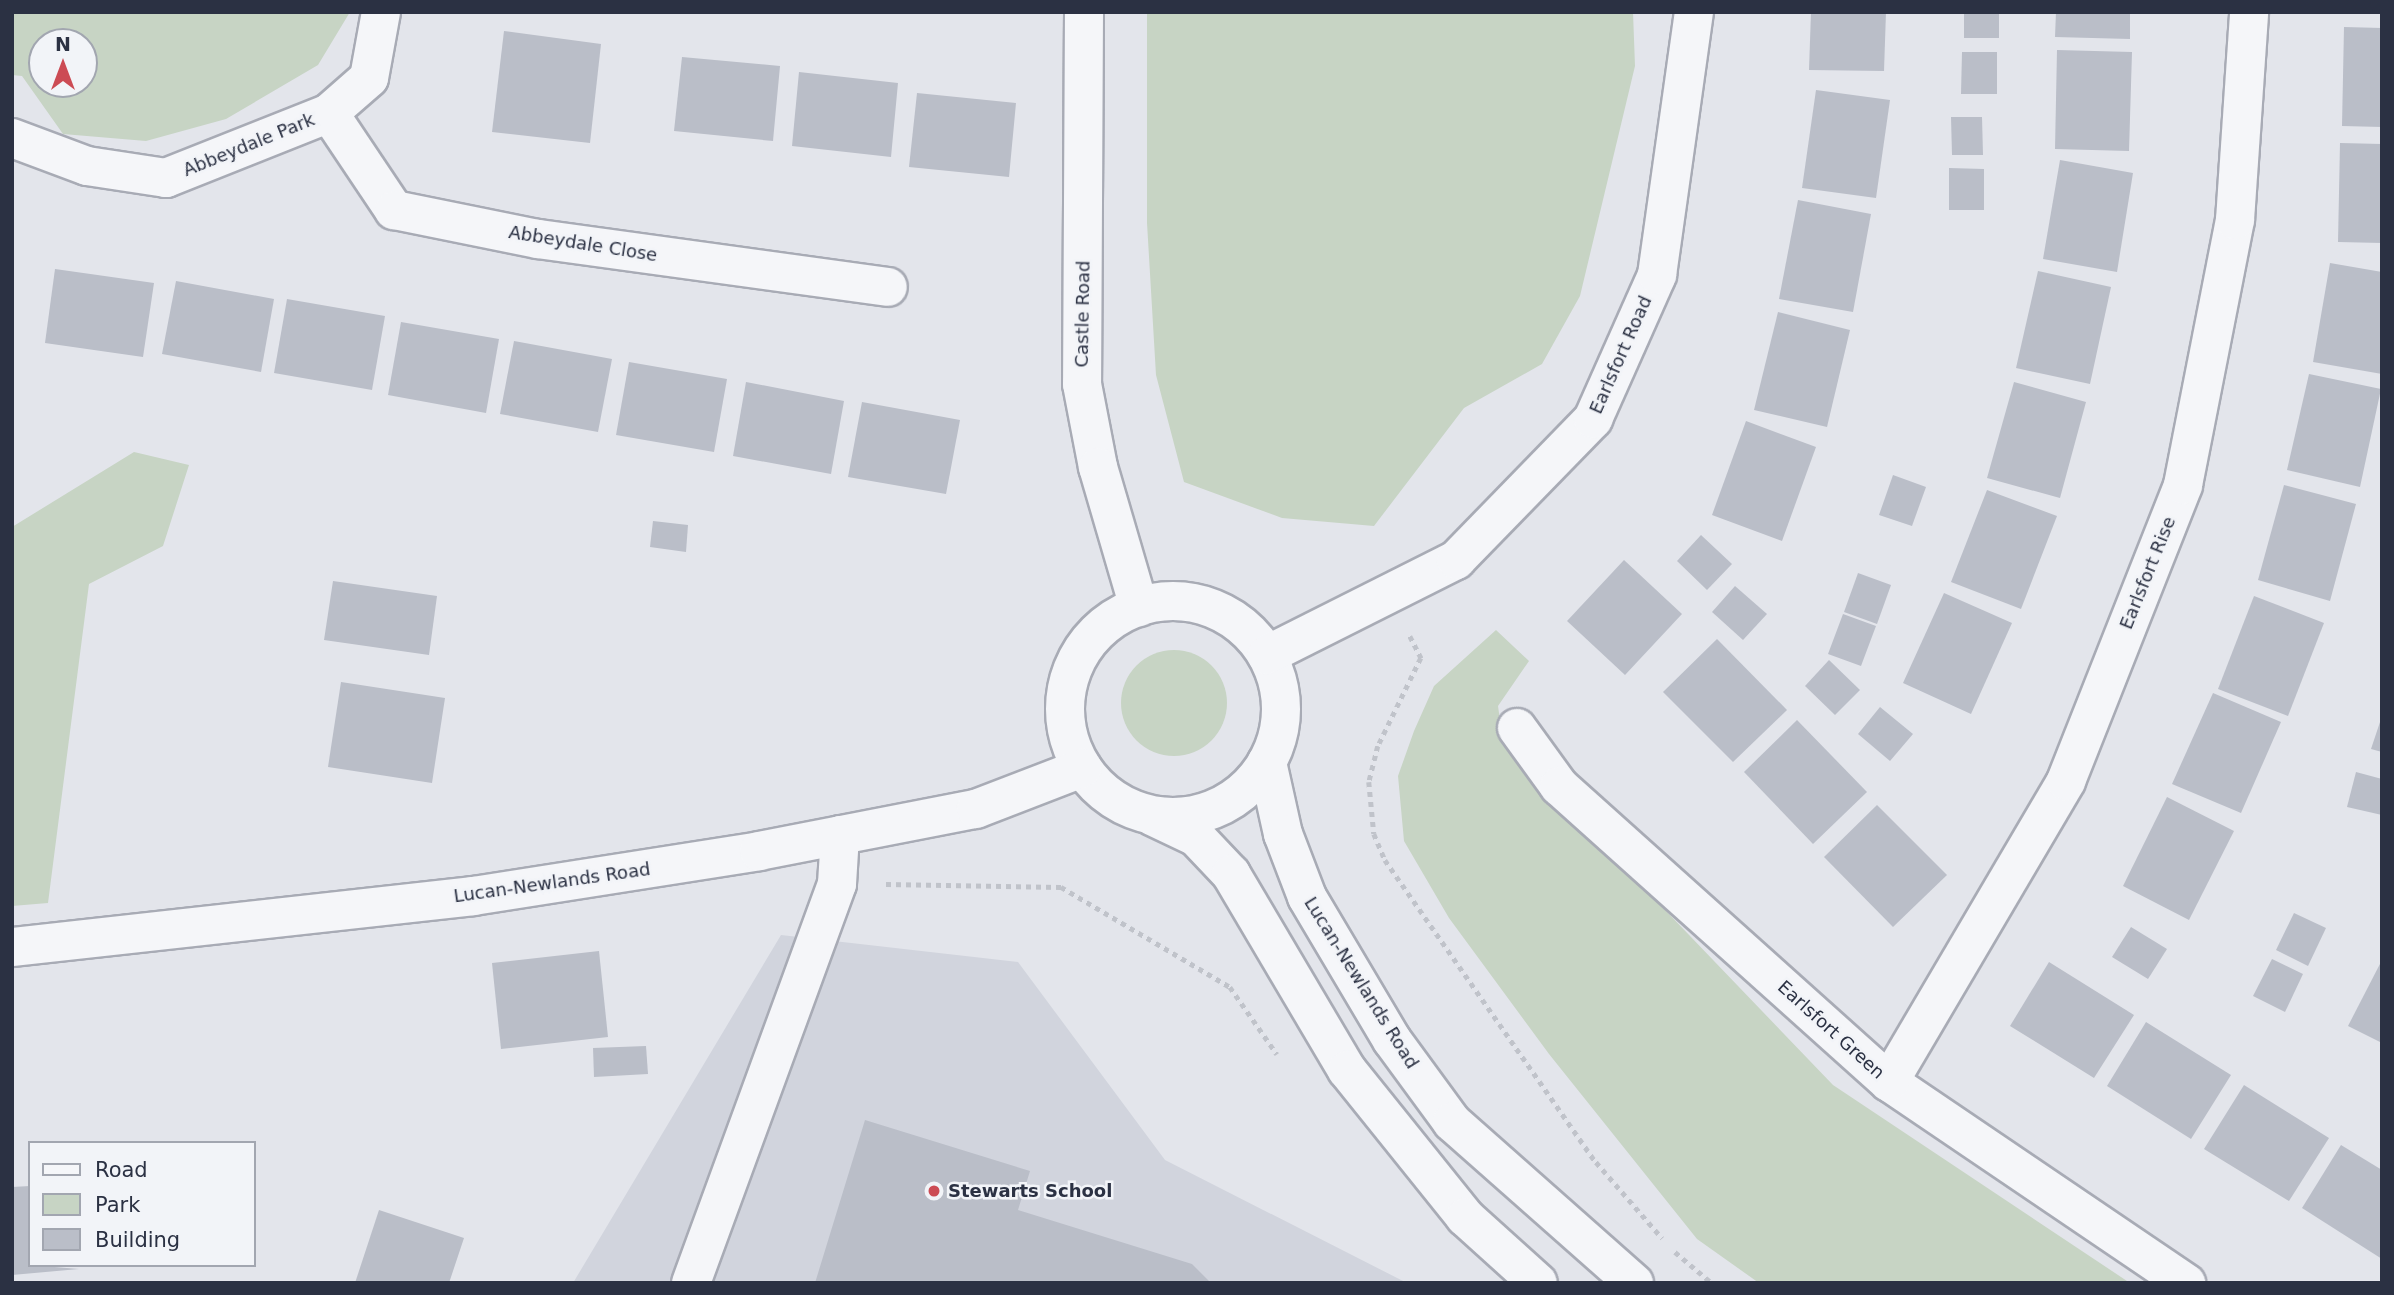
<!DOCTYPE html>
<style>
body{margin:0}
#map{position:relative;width:2394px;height:1295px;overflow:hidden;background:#e3e5eb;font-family:"DejaVu Sans",sans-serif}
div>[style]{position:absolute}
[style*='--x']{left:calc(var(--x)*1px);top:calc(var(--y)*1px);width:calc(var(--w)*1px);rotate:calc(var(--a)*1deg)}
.built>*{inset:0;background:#d1d4dd}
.green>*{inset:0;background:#c7d4c4}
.round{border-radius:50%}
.building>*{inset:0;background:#babec8}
.path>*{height:4.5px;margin-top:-2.25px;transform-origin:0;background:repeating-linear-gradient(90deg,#c0c3ca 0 5px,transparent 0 10px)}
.roads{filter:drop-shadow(2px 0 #a8abb5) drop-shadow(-2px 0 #a8abb5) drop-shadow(0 2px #a8abb5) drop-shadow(0 -2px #a8abb5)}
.minor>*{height:38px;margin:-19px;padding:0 19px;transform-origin:19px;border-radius:19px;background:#f5f6f9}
.minor>.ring{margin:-19px;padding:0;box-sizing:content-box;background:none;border:38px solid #f5f6f9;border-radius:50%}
.dots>*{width:19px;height:19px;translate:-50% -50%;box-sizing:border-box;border:4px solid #f2f4f8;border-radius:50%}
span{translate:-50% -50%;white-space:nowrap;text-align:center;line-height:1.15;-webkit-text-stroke:5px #f2f4f8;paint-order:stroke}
.street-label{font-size:18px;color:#2b3143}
.poi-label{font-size:18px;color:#2b3143;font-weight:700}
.left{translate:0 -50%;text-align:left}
.frame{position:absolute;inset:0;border:14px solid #2b3143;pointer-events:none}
.legend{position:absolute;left:28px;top:1141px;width:228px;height:126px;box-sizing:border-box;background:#f2f4f8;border:2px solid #a2a6b0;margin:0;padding:9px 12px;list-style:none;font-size:21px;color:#2b3143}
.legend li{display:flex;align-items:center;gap:14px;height:35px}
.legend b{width:35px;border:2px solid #a2a6b0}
.north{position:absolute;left:28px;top:28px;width:70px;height:70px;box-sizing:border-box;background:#f2f4f8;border:2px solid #a2a6b0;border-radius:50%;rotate:0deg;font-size:19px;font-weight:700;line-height:28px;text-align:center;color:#2b3143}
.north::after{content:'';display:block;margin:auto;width:24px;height:32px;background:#cc4b54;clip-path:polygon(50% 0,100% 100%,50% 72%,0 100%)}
</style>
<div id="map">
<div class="built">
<i style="clip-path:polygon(781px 935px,1018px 962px,1165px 1160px,1407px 1283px,573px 1283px)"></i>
</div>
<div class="green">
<i style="clip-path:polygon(evenodd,12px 12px,350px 12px,318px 65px,226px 119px,146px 141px,63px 134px,22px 76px,12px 75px,12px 12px,42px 42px,84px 42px,84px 84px,42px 84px,42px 42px)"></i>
<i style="clip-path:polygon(1147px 12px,1633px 12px,1635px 66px,1580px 296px,1542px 364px,1464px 408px,1374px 526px,1282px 518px,1184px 482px,1156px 375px,1147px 223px)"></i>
<i style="clip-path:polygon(134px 452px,189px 465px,163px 546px,89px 584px,48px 903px,12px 906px,12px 527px)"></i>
<i style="clip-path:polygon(1496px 630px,1529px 661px,1498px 706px,1503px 741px,1833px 1085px,2130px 1283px,1759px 1283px,1697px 1239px,1549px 1054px,1449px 918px,1404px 841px,1398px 776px,1414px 731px,1434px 686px)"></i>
<i class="round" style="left:1121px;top:650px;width:106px;height:106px"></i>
</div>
<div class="building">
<i style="clip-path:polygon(1811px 12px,1886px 12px,1884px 71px,1809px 70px)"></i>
<i style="clip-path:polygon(1964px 12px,1999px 12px,1999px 38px,1964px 38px)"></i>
<i style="clip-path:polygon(2056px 12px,2130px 12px,2130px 39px,2055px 37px)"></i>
<i style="clip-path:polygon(2344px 27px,2382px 28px,2382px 127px,2342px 126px)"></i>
<i style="clip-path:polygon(504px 31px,601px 44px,590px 143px,492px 132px)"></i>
<i style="clip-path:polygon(2057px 50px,2132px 52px,2129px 151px,2055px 149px)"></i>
<i style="clip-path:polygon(1962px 52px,1997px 52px,1997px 94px,1961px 94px)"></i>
<i style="clip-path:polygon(682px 57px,780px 66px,773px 141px,674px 131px)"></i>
<i style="clip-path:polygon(799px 72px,898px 83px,891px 157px,792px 146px)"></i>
<i style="clip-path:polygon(1816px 90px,1890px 100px,1876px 198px,1802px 188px)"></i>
<i style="clip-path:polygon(917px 93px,1016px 103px,1009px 177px,909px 167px)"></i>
<i style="clip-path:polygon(1951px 117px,1982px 117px,1983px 155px,1952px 155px)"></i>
<i style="clip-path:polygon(2340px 143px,2382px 144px,2382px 243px,2338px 242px)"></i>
<i style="clip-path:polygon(2060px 160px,2133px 173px,2117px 272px,2043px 259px)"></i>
<i style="clip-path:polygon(1949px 168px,1984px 169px,1984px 210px,1949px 210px)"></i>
<i style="clip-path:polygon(1798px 200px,1871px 214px,1853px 312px,1779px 299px)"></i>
<i style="clip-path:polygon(2330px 263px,2382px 272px,2382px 374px,2313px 362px)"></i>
<i style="clip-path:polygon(55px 269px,154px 283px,143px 357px,45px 343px)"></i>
<i style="clip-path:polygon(2038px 271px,2111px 287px,2090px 384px,2016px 368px)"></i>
<i style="clip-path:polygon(176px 281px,274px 299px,261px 372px,162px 354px)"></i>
<i style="clip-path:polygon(287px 299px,385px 316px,372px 390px,274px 373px)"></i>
<i style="clip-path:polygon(1778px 312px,1850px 330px,1827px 427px,1754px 410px)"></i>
<i style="clip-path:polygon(401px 322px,499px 339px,486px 413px,388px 395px)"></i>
<i style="clip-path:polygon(514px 341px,612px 359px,598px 432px,500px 414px)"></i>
<i style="clip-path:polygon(629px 362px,727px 379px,714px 452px,616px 435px)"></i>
<i style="clip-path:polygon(2309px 374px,2381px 389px,2360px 487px,2287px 470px)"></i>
<i style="clip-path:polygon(746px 382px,844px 401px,831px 474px,733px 456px)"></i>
<i style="clip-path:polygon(2014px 382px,2086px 402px,2060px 498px,1987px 478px)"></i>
<i style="clip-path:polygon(862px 402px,960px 420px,946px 494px,848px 477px)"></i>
<i style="clip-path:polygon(1746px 421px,1816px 447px,1782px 541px,1712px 515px)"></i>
<i style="clip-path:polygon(1893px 475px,1926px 487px,1912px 526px,1879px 515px)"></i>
<i style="clip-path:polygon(2284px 485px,2356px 504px,2330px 601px,2258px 580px)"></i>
<i style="clip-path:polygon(1987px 490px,2057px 516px,2021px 609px,1951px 582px)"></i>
<i style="clip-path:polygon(653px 521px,688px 525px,686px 552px,650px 547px)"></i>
<i style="clip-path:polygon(1701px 535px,1732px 564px,1707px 590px,1677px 561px)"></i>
<i style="clip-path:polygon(1624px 560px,1682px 614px,1625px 675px,1567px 621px)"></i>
<i style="clip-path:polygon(1858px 573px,1891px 585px,1877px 624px,1844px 612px)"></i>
<i style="clip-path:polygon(333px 581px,437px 596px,429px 655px,324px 640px)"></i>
<i style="clip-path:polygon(1735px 586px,1767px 614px,1743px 640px,1712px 612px)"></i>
<i style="clip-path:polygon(1944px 593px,2012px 623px,1971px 714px,1903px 683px)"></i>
<i style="clip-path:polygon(2254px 596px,2324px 623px,2288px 716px,2218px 689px)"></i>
<i style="clip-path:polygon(1843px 614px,1876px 626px,1861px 666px,1828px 654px)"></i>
<i style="clip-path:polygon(1717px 639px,1787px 710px,1733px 762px,1663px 692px)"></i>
<i style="clip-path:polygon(1829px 660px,1860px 690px,1835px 715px,1805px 686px)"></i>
<i style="clip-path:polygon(341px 682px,445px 698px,432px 783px,328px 767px)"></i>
<i style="clip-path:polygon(2213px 693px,2281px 722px,2241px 813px,2172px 784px)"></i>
<i style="clip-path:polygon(1880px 707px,1913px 734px,1890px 761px,1858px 734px)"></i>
<i style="clip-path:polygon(2381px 719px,2382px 719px,2382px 752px,2371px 749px)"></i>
<i style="clip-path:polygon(1797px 720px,1867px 792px,1813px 844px,1744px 772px)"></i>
<i style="clip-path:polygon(2356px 772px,2382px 779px,2382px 815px,2347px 807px)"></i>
<i style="clip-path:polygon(2167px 797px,2234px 831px,2189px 920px,2123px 886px)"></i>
<i style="clip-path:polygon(1877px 805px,1947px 875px,1893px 927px,1824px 857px)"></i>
<i style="clip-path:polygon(2294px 913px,2326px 928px,2308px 966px,2276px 950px)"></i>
<i style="clip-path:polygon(2131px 927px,2167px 949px,2148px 979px,2112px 957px)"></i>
<i style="clip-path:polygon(599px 951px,608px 1037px,501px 1049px,492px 963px)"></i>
<i style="clip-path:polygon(2272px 959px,2303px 974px,2285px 1012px,2253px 996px)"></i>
<i style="clip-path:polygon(2382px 960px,2382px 1043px,2348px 1026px)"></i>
<i style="clip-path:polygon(2049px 962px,2134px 1015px,2094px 1078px,2010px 1026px)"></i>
<i style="clip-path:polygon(2146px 1022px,2231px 1075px,2191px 1139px,2107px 1086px)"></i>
<i style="clip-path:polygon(646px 1046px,648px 1074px,594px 1077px,593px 1048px)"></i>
<i style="clip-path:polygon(2244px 1085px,2329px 1138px,2289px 1201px,2204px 1149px)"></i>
<i style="clip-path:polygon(865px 1120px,1030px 1171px,1018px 1210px,1192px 1264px,1211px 1283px,815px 1283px)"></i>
<i style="clip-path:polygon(2341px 1145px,2382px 1170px,2382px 1259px,2302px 1208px)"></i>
<i style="clip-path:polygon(30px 1186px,30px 1265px,79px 1269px,12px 1275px,12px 1187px)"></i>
<i style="clip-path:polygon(379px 1210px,464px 1238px,449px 1283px,355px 1283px)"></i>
</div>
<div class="path">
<i style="--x:1410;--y:636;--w:25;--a:63"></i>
<i style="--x:1421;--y:658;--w:98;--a:116"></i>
<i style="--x:1378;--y:746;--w:37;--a:104"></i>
<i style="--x:1369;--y:782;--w:52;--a:84.5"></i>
<i style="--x:1374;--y:834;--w:28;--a:67"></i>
<i style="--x:1385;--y:860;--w:368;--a:55.1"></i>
<i style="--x:1596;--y:1162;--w:101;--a:49"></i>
<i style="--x:886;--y:884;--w:175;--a:1"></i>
<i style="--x:1061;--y:887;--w:196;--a:30.6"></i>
<i style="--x:1230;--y:987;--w:82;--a:55"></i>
<i style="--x:1675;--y:1252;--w:48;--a:40"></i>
</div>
<div class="roads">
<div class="minor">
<i style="--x:1084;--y:12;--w:372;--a:90.3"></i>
<i style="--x:1082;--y:384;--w:85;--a:79.1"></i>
<i style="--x:1098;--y:467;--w:146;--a:73.7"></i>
<i style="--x:329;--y:113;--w:117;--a:56.2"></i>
<i style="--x:394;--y:210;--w:147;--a:11.4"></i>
<i style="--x:538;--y:239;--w:353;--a:7.8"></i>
<i style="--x:12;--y:138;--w:80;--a:20.5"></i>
<i style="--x:87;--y:166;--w:80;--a:8.6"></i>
<i style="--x:166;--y:178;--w:175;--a:-21.7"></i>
<i style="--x:329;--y:113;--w:53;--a:-41.2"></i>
<i style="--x:369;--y:78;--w:67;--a:-79.7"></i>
<i class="ring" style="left:1065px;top:601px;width:178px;height:178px"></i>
<i style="--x:1267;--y:655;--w:212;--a:-26.7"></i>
<i style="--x:1456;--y:560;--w:197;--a:-45.8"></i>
<i style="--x:1593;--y:419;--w:158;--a:-66"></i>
<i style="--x:1657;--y:275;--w:266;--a:-82"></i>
<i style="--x:1517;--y:728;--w:72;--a:54.1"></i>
<i style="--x:1559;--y:786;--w:443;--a:41.9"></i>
<i style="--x:1889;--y:1082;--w:359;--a:34.1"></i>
<i style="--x:1267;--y:762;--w:74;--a:77.5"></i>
<i style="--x:1283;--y:834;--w:67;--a:69.1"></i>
<i style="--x:1307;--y:897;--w:166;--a:59.3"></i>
<i style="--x:1392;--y:1040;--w:102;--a:53.8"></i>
<i style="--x:1452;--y:1122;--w:243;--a:41.5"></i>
<i style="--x:1152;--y:816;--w:49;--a:25.5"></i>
<i style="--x:1196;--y:837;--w:51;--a:46.6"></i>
<i style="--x:1231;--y:874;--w:228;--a:59.4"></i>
<i style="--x:1347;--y:1070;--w:189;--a:51.2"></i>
<i style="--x:1465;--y:1217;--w:98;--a:42.1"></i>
<i style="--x:12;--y:947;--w:464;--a:-6.3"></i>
<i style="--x:473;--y:896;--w:290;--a:-8.9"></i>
<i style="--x:759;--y:851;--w:221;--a:-11"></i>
<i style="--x:976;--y:809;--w:114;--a:-21.1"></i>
<i style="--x:1889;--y:1082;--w:349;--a:-59.5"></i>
<i style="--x:2066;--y:781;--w:318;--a:-68.4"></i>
<i style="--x:2183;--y:485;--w:270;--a:-78.9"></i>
<i style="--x:2235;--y:220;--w:208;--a:-86.1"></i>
<i style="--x:691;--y:1283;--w:425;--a:-69.9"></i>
<i style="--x:837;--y:884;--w:49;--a:-86.5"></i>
</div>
</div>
<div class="dots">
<i style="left:934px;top:1191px;background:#cc4b54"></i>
</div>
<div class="street-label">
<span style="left:249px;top:145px;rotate:-22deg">Abbeydale Park</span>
<span style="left:583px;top:244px;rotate:9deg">Abbeydale Close</span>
<span style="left:1083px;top:314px;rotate:-89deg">Castle Road</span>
<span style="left:1621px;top:355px;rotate:-66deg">Earlsfort Road</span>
<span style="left:2148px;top:573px;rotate:-68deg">Earlsfort Rise</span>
<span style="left:552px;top:883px;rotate:-8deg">Lucan-Newlands Road</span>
<span style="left:1361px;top:983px;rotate:58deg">Lucan-Newlands Road</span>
<span style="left:1831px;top:1030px;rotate:42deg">Earlsfort Green</span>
</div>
<div class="poi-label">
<span class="left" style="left:948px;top:1191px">Stewarts School</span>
</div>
<div class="frame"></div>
<ul class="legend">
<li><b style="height:9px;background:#f5f6f9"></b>Road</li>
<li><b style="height:19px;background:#c7d4c4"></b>Park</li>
<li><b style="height:19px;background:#babec8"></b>Building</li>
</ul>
<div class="north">N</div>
</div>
